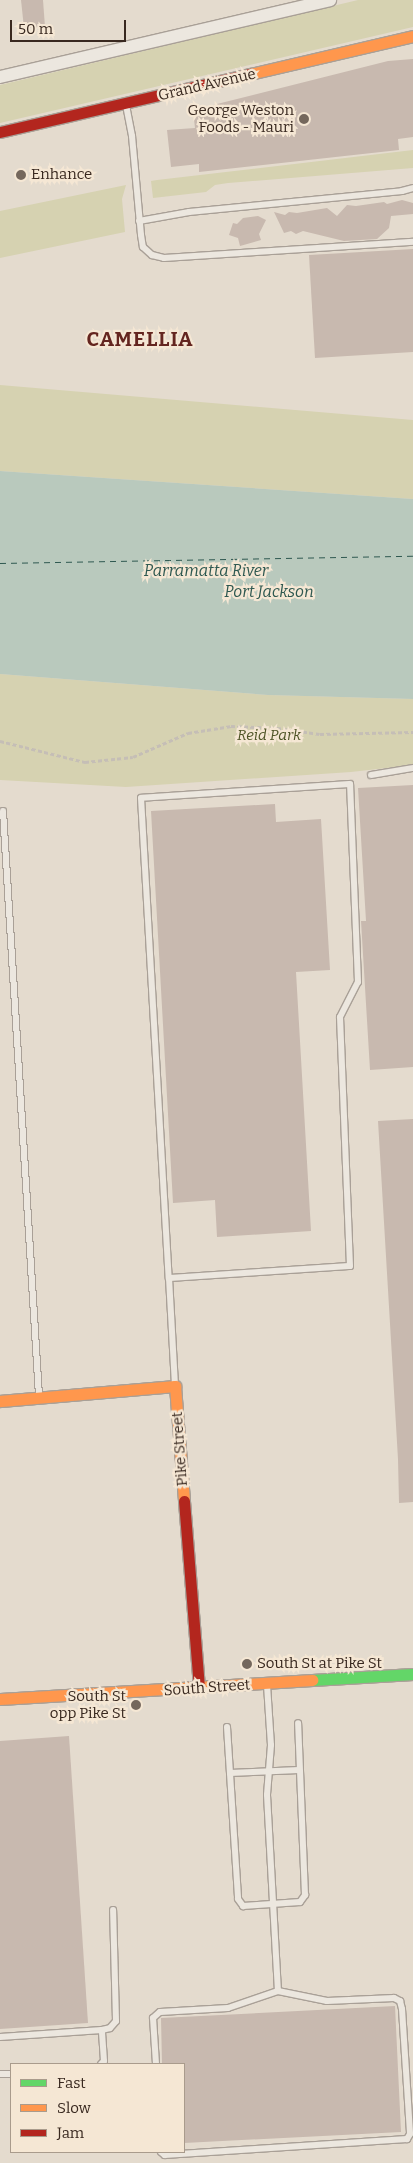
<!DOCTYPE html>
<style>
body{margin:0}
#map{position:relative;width:413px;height:2163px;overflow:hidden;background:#e4dbce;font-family:Bitter,serif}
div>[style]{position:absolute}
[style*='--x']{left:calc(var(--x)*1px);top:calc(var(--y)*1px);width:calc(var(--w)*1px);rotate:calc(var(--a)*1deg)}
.green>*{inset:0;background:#d6d2b1}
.water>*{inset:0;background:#b9c9bd}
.ferry>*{height:1px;margin-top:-0.5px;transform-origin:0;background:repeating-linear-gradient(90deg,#2e5850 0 6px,transparent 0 11px)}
.building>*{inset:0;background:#c8b9af}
.path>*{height:2.5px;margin-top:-1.25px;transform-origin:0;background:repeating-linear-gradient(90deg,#c5beb6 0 4px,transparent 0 6.5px)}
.roads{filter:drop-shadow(1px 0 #a9a097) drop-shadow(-1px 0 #a9a097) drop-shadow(0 1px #a9a097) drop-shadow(0 -1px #a9a097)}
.lane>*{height:6px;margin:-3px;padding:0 3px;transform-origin:3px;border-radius:3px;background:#ece7df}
.street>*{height:12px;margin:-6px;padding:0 6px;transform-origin:6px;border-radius:6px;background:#ece7df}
.fast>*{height:11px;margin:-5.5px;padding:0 5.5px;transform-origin:5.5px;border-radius:5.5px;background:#63d668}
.slow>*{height:11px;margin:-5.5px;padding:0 5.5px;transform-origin:5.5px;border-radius:5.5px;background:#ff974d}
.jam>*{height:11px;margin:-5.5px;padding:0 5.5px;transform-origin:5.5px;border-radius:5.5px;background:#b3261e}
.dots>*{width:14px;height:14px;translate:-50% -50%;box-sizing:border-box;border:2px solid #f5e7d4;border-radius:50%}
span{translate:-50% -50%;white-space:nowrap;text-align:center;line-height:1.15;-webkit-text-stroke:4.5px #f5e7d4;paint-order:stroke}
.street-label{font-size:15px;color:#38281f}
.poi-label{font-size:15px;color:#38281f}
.right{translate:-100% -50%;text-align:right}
.left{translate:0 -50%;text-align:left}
.park-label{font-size:15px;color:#4e5426;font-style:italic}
.water-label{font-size:16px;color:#2e5850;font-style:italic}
.district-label{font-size:20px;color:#64251f;font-weight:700;letter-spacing:1px}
.legend{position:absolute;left:10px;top:2063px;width:175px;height:90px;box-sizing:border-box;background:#f5e7d4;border:1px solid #a99b8c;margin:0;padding:6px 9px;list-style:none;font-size:15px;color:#38281f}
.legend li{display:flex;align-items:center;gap:10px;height:25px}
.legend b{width:25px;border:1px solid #a99b8c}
.scale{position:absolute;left:10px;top:20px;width:116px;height:22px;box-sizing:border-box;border:2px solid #38281f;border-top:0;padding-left:6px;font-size:15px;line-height:18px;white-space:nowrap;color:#38281f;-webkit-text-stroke:4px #f5e7d4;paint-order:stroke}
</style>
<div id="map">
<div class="green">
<i style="clip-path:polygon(358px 0,413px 0,413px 27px,0 123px,0 85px)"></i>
<i style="clip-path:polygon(413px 150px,413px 168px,228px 183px,215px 185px,206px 192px,153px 198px,151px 181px,157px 180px)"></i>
<i style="clip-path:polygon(126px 185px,122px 199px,125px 232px,0 258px,0 211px)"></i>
<i style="clip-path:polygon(0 385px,413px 420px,413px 499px,0 471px)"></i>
<i style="clip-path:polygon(0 674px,268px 695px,413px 699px,413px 765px,351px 772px,126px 787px,0 780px)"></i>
</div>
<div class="water">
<i style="clip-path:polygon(0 471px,413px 499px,413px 699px,268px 695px,0 674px)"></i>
</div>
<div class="ferry">
<i style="--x:0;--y:563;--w:413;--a:-1"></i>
</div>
<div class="building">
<i style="clip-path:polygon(21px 0,43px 0,45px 27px,24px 28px)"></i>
<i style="clip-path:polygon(413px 59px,413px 137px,398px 139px,399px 150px,199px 172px,199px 164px,171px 167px,167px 130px,195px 128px,193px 110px,388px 61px)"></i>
<i style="clip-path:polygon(402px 200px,413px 203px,413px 214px,391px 216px,389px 228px,377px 239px,344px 241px,303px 231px,296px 234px,291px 231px,284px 233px,274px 212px,285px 215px,289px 212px,297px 213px,327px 208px,337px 216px,347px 205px,356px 206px,384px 202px,387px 204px)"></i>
<i style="clip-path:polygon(258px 216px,266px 220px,259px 234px,261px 240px,240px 246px,238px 238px,229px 235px,233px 223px,237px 224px,243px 218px)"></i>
<i style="clip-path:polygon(413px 249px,413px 352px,315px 358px,309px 255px)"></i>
<i style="clip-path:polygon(413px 785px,413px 1067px,370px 1070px,361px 921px,366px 921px,358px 788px)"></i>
<i style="clip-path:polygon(275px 804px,276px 822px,321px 819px,330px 970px,296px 972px,311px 1231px,217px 1237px,215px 1200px,173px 1203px,151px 811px)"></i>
<i style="clip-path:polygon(413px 1119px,413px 1502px,399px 1503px,398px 1459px,378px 1121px)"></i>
<i style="clip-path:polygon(69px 1736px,88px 2023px,0 2029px,0 1741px)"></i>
<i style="clip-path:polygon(395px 2006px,401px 2132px,184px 2143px,184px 2064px,162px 2064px,161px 2018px)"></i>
</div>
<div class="path">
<i style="--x:0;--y:741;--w:88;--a:13.9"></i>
<i style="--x:85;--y:762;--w:48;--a:-5.9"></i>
<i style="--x:133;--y:757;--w:60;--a:-23.6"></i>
<i style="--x:188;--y:733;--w:44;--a:-9.2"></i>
<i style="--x:231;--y:726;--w:46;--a:2.5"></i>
<i style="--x:277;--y:728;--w:43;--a:7.9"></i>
<i style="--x:320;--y:734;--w:93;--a:-1.2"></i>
</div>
<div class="roads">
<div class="lane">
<i style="--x:126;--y:105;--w:32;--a:79"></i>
<i style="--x:132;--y:136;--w:99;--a:84.8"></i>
<i style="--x:141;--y:235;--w:12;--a:81"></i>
<i style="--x:143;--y:247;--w:12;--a:42"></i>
<i style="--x:152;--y:255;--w:12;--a:14"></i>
<i style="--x:164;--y:258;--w:250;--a:-3.7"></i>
<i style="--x:139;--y:221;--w:51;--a:-10.2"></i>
<i style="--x:189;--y:212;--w:214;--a:-5.6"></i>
<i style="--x:402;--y:191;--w:11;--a:-15"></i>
<i style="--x:371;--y:775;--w:43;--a:-9.5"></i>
<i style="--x:3;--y:811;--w:586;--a:86.48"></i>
<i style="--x:169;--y:1278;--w:181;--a:-3.8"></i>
<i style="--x:350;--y:1266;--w:249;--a:-92.3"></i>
<i style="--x:340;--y:1017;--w:39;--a:-63"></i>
<i style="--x:358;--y:982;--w:198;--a:-92.3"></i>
<i style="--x:350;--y:784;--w:209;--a:176.2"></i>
<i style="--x:141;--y:798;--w:481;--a:86.7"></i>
<i style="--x:169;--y:1278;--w:107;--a:86.8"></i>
<i style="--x:267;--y:1685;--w:60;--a:86.2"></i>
<i style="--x:271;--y:1745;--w:50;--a:94.6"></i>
<i style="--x:267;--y:1795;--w:196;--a:86.8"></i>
<i style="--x:227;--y:1727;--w:172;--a:86.3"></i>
<i style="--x:238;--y:1899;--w:9;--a:54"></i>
<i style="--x:243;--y:1906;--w:57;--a:-4"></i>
<i style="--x:300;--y:1902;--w:9;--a:-54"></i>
<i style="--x:305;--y:1895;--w:172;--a:-92.3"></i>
<i style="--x:230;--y:1773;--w:69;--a:-2.5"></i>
<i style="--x:0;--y:2037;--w:102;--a:-3.9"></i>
<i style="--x:102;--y:2030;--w:8;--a:-14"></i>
<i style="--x:110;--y:2028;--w:9;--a:-49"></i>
<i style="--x:116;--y:2021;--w:111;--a:-91.5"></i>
<i style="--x:101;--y:2064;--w:4;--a:-45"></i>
<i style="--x:104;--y:2061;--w:31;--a:-94"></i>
<i style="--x:156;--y:2064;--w:46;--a:-93.7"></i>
<i style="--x:153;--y:2018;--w:9;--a:-41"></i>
<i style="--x:160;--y:2012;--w:68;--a:-3.4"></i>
<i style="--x:228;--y:2008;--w:53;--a:-18.8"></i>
<i style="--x:278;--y:1991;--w:50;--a:11.5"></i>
<i style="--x:327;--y:2001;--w:67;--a:-2.6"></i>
<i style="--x:394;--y:1998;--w:7;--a:27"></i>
<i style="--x:400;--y:2001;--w:8;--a:76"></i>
<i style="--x:402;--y:2009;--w:125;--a:86.3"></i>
<i style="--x:410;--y:2134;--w:6;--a:121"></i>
<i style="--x:407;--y:2139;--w:243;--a:176.2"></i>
<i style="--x:165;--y:2155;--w:5;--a:-143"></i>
<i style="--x:0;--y:2074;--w:11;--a:0"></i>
</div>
<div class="street">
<i style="--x:0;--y:77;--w:339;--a:-13.1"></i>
</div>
<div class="fast">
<i style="--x:312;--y:1680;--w:101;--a:-3.4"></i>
</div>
<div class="slow">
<i style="--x:250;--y:74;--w:167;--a:-13.1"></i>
<i style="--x:0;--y:1401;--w:176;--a:-4.9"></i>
<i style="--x:175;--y:1386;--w:115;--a:85.5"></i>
<i style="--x:0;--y:1699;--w:313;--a:-3.5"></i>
</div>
<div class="jam">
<i style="--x:0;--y:132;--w:257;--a:-13.1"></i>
<i style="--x:184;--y:1501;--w:188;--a:85.4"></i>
</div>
</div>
<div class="dots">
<i style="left:304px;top:119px;background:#74675c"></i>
<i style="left:21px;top:175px;background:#74675c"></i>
<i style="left:247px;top:1664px;background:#74675c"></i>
<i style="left:136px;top:1705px;background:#74675c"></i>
</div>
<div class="street-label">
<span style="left:207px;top:85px;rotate:-13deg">Grand Avenue</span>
<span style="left:180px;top:1449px;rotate:-94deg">Pike Street</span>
<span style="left:207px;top:1688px;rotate:-4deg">South Street</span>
</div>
<div class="poi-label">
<span class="right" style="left:294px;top:119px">George Weston<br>Foods - Mauri</span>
<span class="left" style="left:31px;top:175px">Enhance</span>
<span class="left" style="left:257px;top:1664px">South St at Pike St</span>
<span class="right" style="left:126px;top:1705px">South St<br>opp Pike St</span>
</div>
<div class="park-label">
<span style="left:269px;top:736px">Reid Park</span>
</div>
<div class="water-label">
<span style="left:206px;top:571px">Parramatta River</span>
<span style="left:269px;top:592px">Port Jackson</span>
</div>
<div class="district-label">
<span style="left:140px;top:339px">CAMELLIA</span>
</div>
<ul class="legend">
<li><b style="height:6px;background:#63d668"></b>Fast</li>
<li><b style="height:6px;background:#ff974d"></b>Slow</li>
<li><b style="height:6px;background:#b3261e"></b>Jam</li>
</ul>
<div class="scale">50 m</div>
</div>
